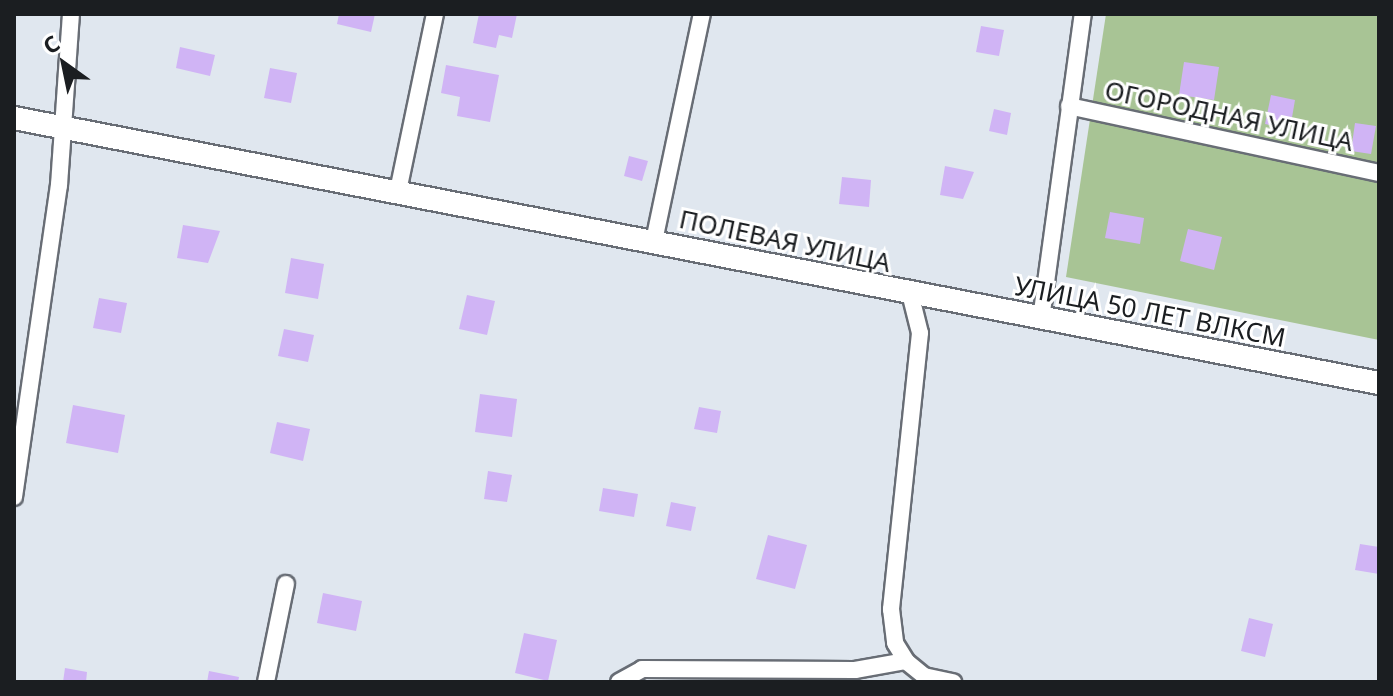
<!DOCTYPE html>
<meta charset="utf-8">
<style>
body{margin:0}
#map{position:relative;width:1393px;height:696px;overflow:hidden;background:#e0e7ef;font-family:"Noto Sans",sans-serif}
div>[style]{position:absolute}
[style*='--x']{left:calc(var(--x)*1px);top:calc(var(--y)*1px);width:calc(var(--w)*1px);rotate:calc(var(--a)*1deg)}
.green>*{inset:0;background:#a8c495}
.building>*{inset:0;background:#d0b4f5}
.roads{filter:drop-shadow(2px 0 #686d75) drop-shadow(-2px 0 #686d75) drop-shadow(0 2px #686d75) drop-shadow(0 -2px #686d75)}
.street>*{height:16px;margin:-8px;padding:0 8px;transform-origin:8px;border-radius:8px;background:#fff}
.secondary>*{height:22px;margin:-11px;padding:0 11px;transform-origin:11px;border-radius:11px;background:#fff}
span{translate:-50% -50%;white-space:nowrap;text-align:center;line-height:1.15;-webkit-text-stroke:6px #fff;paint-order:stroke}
.street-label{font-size:26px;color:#1b1e21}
.frame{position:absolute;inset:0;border:16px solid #1b1e21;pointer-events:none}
.north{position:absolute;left:24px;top:24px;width:80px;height:80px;-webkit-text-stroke:6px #fff;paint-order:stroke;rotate:327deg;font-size:22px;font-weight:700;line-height:32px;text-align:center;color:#1b1e21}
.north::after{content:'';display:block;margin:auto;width:28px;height:36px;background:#1b1e21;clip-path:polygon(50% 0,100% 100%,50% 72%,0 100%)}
</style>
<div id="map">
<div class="green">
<i style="clip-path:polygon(1106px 14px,1379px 14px,1379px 340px,1066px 277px)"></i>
</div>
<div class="building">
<i style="clip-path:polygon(339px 14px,375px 14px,371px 32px,337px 24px)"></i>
<i style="clip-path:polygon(479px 14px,517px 14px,512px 38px,499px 35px,496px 48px,473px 43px)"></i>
<i style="clip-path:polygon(981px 26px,1004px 30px,999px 56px,976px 52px)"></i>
<i style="clip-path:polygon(180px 47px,215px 55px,210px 76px,176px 68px)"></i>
<i style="clip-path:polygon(1184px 62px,1219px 67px,1214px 100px,1179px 95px)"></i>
<i style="clip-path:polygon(446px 65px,499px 75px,490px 122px,457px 116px,460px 97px,441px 93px)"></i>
<i style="clip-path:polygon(270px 68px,297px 73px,291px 103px,264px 98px)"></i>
<i style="clip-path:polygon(1271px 95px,1295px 100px,1290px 129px,1265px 124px)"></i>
<i style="clip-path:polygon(994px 109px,1011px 113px,1007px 135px,989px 131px)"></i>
<i style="clip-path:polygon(1355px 123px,1376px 126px,1371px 154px,1351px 151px)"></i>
<i style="clip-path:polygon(629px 156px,648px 161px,642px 181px,624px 176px)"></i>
<i style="clip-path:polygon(945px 166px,974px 172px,963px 199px,940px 195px)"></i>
<i style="clip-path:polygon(842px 177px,871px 180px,869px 207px,839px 204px)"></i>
<i style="clip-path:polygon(1110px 212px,1144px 218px,1140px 244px,1105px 238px)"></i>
<i style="clip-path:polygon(183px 225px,220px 231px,208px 263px,177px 258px)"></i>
<i style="clip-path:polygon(1188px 229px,1222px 237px,1214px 270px,1180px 261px)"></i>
<i style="clip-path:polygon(291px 258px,324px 264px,318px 299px,285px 293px)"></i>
<i style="clip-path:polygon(467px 295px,495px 301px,487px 335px,459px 329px)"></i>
<i style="clip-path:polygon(99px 298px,127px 303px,121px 333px,93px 328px)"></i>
<i style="clip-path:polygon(284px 329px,314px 335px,308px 362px,278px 356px)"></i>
<i style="clip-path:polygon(480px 394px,517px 399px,512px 437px,475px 432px)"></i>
<i style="clip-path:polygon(73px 405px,125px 415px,118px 453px,66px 443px)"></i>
<i style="clip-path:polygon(699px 407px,721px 411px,717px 433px,694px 429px)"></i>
<i style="clip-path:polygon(277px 422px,310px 429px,303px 461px,270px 453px)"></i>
<i style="clip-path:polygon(488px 471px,512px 475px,507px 502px,484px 499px)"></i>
<i style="clip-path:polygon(603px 488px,638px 494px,634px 517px,599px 511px)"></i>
<i style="clip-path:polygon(671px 502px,696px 507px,691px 531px,666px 526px)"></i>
<i style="clip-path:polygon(768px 535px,807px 545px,795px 589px,756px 579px)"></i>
<i style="clip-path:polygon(1360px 544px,1379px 547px,1379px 574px,1355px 570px)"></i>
<i style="clip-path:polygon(323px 593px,362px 601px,356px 631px,317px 623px)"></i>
<i style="clip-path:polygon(1249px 618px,1273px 624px,1265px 657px,1241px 651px)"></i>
<i style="clip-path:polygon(524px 633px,557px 640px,548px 681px,515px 673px)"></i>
<i style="clip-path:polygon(65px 668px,87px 672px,86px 682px,63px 682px)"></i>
<i style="clip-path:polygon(209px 671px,239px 677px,238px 682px,207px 682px)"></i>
</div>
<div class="roads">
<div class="street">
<i style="--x:1069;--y:106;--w:317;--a:12.2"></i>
<i style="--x:398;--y:191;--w:181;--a:-78.2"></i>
<i style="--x:654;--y:241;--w:232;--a:-78.1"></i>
<i style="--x:911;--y:297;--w:37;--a:76"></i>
<i style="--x:920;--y:333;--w:278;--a:96"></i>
<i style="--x:891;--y:609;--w:34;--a:83"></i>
<i style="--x:895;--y:643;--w:22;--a:58"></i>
<i style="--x:907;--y:662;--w:22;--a:39"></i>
<i style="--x:924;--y:676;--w:30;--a:12"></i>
<i style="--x:1041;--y:319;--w:308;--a:-82.2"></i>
<i style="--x:14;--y:497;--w:315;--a:-81.8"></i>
<i style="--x:59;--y:185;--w:171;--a:-86"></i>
<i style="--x:266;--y:682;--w:100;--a:-78.5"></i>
<i style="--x:619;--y:682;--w:26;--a:-29"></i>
<i style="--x:642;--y:669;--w:213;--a:0.3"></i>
<i style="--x:855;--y:670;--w:52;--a:-10"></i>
</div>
<div class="secondary">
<i style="--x:14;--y:118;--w:1390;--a:10.99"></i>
</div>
</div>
<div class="street-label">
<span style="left:1229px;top:116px;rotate:12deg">ОГОРОДНАЯ УЛИЦА</span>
<span style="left:785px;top:241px;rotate:12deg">ПОЛЕВАЯ УЛИЦА</span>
<span style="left:1150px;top:312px;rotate:11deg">УЛИЦА 50 ЛЕТ ВЛКСМ</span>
</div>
<div class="frame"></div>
<div class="north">С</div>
</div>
